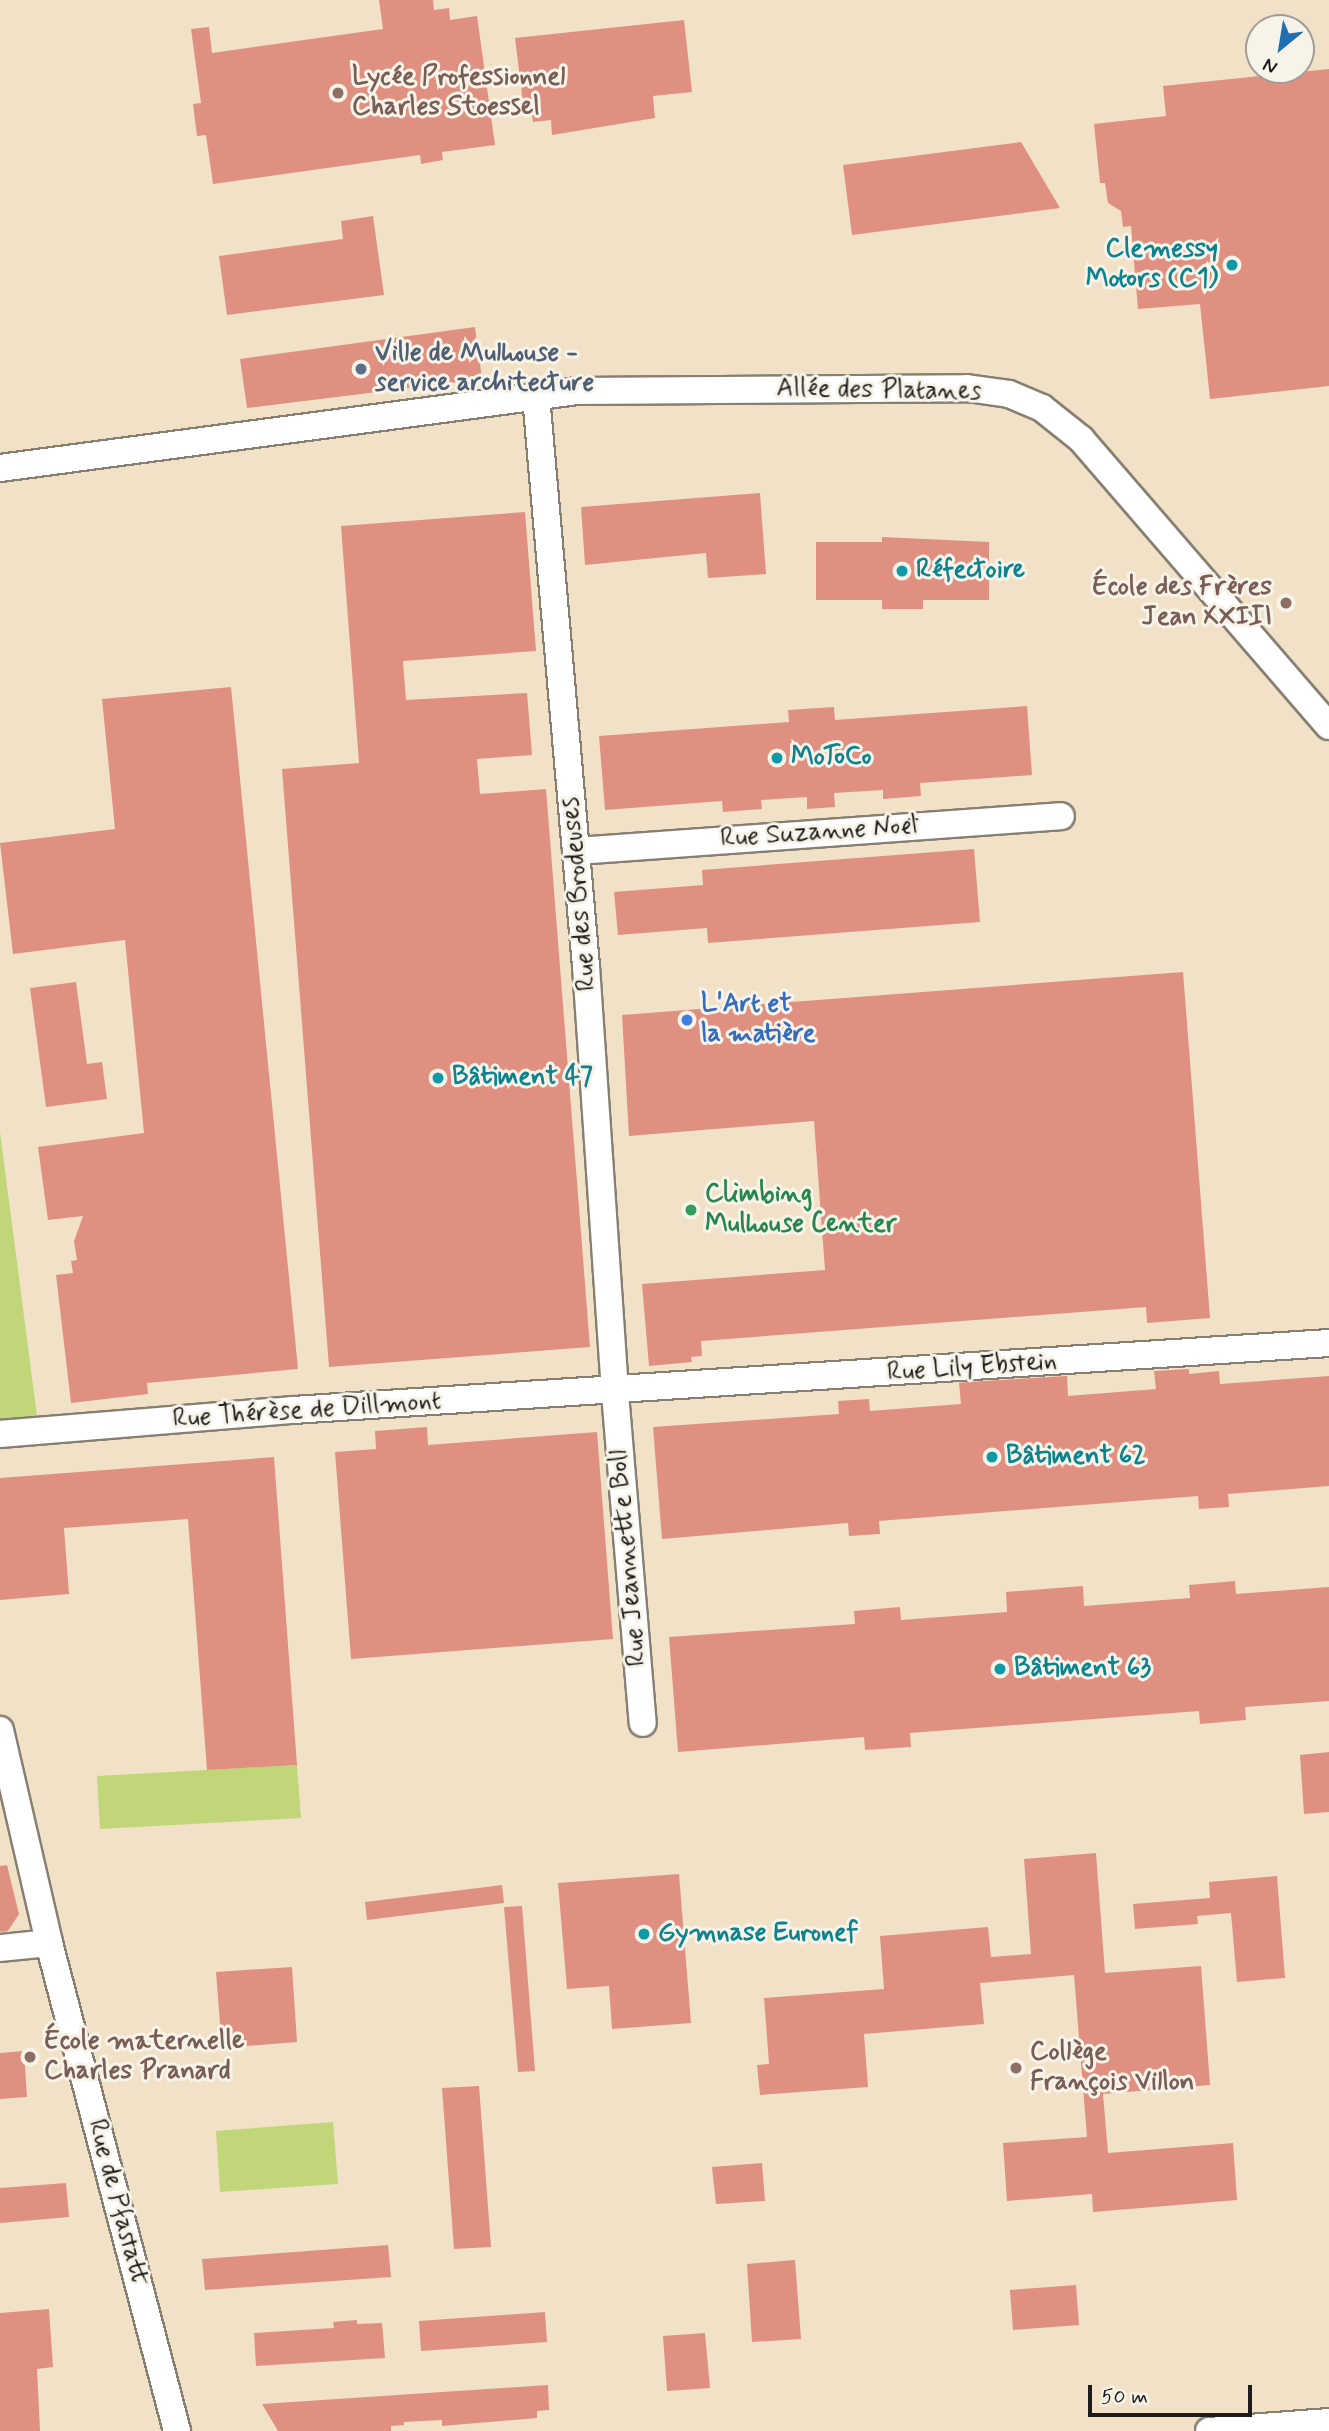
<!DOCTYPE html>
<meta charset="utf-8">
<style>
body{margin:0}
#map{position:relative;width:1329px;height:2431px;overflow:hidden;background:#f1e2c7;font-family:Mynerve,sans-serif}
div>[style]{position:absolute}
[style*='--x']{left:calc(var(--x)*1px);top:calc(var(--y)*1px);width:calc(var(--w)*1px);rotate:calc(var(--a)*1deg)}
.green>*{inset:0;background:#c1d579}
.building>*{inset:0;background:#e09080}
.roads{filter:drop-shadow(2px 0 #867f72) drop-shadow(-2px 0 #867f72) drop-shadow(0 2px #867f72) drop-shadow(0 -2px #867f72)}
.minor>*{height:26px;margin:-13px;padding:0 13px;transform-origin:13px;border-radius:13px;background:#fff}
.dots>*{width:19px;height:19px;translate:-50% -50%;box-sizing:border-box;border:4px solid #f7f3e8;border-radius:50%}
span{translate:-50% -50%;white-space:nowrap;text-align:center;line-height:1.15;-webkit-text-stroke:6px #f7f3e8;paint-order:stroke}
.education-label{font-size:26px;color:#785e54;font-weight:700}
.left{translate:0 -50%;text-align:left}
.right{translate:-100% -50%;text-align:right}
.culture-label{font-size:26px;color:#0d838f;font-weight:700}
.service-label{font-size:26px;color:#4e5e75;font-weight:700}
.street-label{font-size:26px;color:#1c1c1c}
.shop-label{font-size:26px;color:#366cbe;font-weight:700}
.leisure-label{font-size:26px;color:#27864d;font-weight:700}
.north{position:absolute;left:1245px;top:14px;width:70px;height:70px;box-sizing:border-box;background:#f7f3e8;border:2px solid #9f9d96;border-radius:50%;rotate:210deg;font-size:19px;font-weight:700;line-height:28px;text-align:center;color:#1c1c1c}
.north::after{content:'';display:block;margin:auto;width:24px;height:32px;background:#1f6fb2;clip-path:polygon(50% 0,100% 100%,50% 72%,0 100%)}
.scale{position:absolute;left:1088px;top:2385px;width:164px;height:32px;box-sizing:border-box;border:4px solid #1c1c1c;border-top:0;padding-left:9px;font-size:21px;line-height:24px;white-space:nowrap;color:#1c1c1c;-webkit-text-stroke:5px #f7f3e8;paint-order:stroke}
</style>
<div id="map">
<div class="green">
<i style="clip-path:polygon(0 1132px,37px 1416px,0 1419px)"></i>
<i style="clip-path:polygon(297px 1765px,301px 1818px,100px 1829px,97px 1776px)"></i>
<i style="clip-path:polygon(333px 2122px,338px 2184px,220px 2192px,216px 2131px)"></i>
</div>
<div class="building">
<i style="clip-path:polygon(379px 0,433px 0,434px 10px,449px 8px,450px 20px,477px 16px,495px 145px,442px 152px,443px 160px,421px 164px,420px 155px,213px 184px,206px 135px,197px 136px,193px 104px,201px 103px,191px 29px,209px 27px,212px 53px,383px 29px)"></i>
<i style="clip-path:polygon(684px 20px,692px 92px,653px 96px,655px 118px,552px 135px,551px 120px,533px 122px,531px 110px,524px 111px,515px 38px)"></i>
<i style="clip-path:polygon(1329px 69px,1329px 386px,1210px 399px,1200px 304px,1138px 309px,1131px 226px,1123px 227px,1121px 211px,1108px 203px,1105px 183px,1100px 183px,1094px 124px,1166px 116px,1163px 86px)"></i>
<i style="clip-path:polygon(1021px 142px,1060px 208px,852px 235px,843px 165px)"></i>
<i style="clip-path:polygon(373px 216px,384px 295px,227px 315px,219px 256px,343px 239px,341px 221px)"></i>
<i style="clip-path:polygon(475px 327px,482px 379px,247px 408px,240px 359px)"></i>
<i style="clip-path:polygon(760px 493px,766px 574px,708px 578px,706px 553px,585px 565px,581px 507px)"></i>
<i style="clip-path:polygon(525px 512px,536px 651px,403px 661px,406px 700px,527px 693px,532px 755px,477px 759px,480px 794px,546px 789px,590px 1347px,329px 1367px,282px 769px,359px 763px,341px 526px)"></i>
<i style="clip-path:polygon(882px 537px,989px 542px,989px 600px,923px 600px,923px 609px,882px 609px,882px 600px,816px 600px,816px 542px,882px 542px)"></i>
<i style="clip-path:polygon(231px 687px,298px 1369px,147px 1383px,148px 1394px,71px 1403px,56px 1275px,73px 1273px,71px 1261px,77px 1260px,74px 1241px,83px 1216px,48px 1220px,38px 1147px,144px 1133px,125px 940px,13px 954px,0 843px,115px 829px,102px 699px)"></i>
<i style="clip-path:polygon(1027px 706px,1032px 775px,920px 783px,921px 796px,883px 799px,883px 790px,834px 793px,835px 807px,807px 809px,807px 797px,761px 800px,762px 809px,723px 812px,722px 801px,605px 810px,599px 736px,789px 722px,788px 710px,834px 707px,835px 720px)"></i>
<i style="clip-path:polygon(974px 849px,980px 922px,708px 943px,707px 928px,618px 935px,614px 892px,703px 885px,702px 870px)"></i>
<i style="clip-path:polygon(1183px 972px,1210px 1318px,1147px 1323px,1146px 1307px,701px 1341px,702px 1356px,691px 1357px,692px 1362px,649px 1366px,642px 1284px,825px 1270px,814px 1121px,629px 1136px,622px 1015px)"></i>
<i style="clip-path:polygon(76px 982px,87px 1064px,102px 1062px,107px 1099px,46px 1107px,30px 988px)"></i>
<i style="clip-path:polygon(1189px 1369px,1189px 1374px,1219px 1371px,1220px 1384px,1329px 1376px,1329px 1486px,1228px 1494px,1229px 1507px,1199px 1509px,1198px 1496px,879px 1521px,880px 1534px,849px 1536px,848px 1523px,662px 1539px,653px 1427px,839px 1414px,838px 1401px,869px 1399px,870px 1411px,961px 1404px,959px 1383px,967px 1382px,1067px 1376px,1068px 1396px,1156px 1389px,1154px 1371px)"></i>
<i style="clip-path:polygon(427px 1427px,428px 1445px,597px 1432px,613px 1639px,351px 1659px,335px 1452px,376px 1449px,375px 1431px)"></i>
<i style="clip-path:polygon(274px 1457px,297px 1765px,207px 1770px,188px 1519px,64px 1528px,69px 1594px,0 1600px,0 1478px)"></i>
<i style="clip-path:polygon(1235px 1581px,1236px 1594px,1329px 1587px,1329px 1701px,1245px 1707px,1246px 1720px,1200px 1724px,1199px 1711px,910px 1733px,911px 1747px,865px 1750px,864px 1737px,678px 1752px,669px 1637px,855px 1624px,854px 1611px,900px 1607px,901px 1620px,1007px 1612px,1006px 1592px,1083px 1586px,1084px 1606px,1190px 1598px,1189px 1585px)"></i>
<i style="clip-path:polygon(1329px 1752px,1329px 1812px,1304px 1814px,1300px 1755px)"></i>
<i style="clip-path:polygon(1096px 1853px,1105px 1973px,1201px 1966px,1210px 2085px,1103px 2094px,1108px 2153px,1233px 2143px,1237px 2200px,1093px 2212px,1092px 2194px,1007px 2201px,1003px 2143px,1087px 2137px,1074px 1975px,980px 1983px,984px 2024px,864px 2034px,868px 2087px,760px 2095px,757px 2065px,769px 2064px,764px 1998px,884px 1989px,880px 1936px,988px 1927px,991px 1957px,1031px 1954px,1024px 1859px)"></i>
<i style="clip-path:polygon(7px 1865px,19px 1914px,8px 1931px,0 1932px,0 1866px)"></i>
<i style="clip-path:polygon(679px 1874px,691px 2023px,612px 2029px,609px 1986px,567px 1989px,558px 1883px)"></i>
<i style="clip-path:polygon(1277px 1876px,1285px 1978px,1237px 1982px,1231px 1913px,1197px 1916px,1198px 1924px,1135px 1929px,1133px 1904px,1210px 1898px,1209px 1882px)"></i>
<i style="clip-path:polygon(502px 1885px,504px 1903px,367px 1920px,365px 1902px)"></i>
<i style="clip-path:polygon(522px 1906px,535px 2071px,518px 2072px,504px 1907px)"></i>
<i style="clip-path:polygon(292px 1967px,297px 2042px,222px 2048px,216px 1972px)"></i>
<i style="clip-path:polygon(24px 2051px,27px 2097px,0 2099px,0 2053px)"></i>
<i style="clip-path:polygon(479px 2086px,491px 2247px,454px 2249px,442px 2088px)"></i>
<i style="clip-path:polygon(762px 2163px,765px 2201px,716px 2204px,712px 2167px)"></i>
<i style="clip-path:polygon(66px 2183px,69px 2217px,0 2223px,0 2188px)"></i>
<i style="clip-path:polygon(388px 2245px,391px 2277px,205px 2290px,202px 2259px)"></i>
<i style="clip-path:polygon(795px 2260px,801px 2339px,752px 2342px,747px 2264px)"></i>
<i style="clip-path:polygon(1076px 2285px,1079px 2325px,1013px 2330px,1010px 2290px)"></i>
<i style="clip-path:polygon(49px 2309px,53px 2367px,37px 2369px,40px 2431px,0 2431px,0 2313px)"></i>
<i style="clip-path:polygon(545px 2312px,547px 2342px,421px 2351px,419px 2321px)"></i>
<i style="clip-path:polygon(357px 2320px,357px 2324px,382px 2323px,385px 2358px,256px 2366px,254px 2333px,334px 2328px,333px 2322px)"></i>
<i style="clip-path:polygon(705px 2333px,710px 2388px,667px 2391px,663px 2336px)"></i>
<i style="clip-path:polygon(548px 2385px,549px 2410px,537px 2411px,537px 2418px,442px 2426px,442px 2420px,404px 2422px,404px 2425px,391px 2426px,391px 2431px,278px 2431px,262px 2404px)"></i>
</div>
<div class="roads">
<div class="minor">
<i style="--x:536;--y:396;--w:572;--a:84.99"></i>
<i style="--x:586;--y:966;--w:428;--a:86.1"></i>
<i style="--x:615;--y:1393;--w:331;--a:85.2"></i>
<i style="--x:0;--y:468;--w:582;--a:-7.6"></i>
<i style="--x:577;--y:391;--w:390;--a:-0.4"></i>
<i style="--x:967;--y:388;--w:42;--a:8.1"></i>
<i style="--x:1009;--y:394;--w:36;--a:23"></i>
<i style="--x:1042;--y:408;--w:50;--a:38.5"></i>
<i style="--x:1081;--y:439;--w:379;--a:49.2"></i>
<i style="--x:576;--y:851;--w:486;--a:-4.1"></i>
<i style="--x:0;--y:1434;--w:294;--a:-4.7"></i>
<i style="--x:293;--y:1410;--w:1038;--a:-3.7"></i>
<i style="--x:0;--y:1730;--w:219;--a:77"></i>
<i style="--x:49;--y:1943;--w:505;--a:75.3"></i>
<i style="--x:0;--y:1948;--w:49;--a:-5.8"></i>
<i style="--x:1209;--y:2431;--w:120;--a:-4.3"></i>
</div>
</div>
<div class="dots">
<i style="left:338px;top:93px;background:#8d6e63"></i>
<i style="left:1232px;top:265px;background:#0f9aa8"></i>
<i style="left:361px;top:369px;background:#5c6f8a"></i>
<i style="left:902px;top:571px;background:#0f9aa8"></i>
<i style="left:1286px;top:603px;background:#8d6e63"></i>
<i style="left:777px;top:758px;background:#0f9aa8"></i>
<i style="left:687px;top:1020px;background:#3f7fe0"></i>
<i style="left:438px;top:1078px;background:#0f9aa8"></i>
<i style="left:691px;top:1210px;background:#2e9e5b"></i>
<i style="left:992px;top:1457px;background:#0f9aa8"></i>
<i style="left:1000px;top:1669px;background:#0f9aa8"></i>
<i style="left:644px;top:1934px;background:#0f9aa8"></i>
<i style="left:30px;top:2057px;background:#8d6e63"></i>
<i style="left:1016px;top:2068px;background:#8d6e63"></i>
</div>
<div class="education-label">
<span class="left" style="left:352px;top:93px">Lycée Professionnel<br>Charles Stoessel</span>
<span class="right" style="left:1272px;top:603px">École des Frères<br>Jean XXIII</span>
<span class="left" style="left:44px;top:2057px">École maternelle<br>Charles Pranard</span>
<span class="left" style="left:1030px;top:2068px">Collège<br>François Villon</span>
</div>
<div class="culture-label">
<span class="right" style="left:1218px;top:265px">Clemessy<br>Motors (C1)</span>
<span class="left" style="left:916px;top:571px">Réfectoire</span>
<span class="left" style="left:791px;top:758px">MoToCo</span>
<span class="left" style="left:452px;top:1078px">Bâtiment 47</span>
<span class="left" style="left:1006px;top:1457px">Bâtiment 62</span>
<span class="left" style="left:1014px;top:1669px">Bâtiment 63</span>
<span class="left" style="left:658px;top:1934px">Gymnase Euronef</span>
</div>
<div class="service-label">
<span class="left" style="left:375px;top:369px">Ville de Mulhouse -<br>service architecture</span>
</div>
<div class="street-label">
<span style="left:879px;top:391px;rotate:1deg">Allée des Platanes</span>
<span style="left:819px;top:833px;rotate:-4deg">Rue Suzanne Noël</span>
<span style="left:580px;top:894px;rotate:-95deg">Rue des Brodeuses</span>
<span style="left:972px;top:1368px;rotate:-4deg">Rue Lily Ebstein</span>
<span style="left:307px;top:1411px;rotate:-4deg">Rue Thérèse de Dillmont</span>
<span style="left:629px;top:1558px;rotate:-95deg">Rue Jeannette Boll</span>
<span style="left:117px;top:2203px;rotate:75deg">Rue de Pfastatt</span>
</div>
<div class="shop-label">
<span class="left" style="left:701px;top:1020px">L'Art et<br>la matière</span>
</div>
<div class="leisure-label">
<span class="left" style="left:705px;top:1210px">Climbing<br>Mulhouse Center</span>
</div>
<div class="north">N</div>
<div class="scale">50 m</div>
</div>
